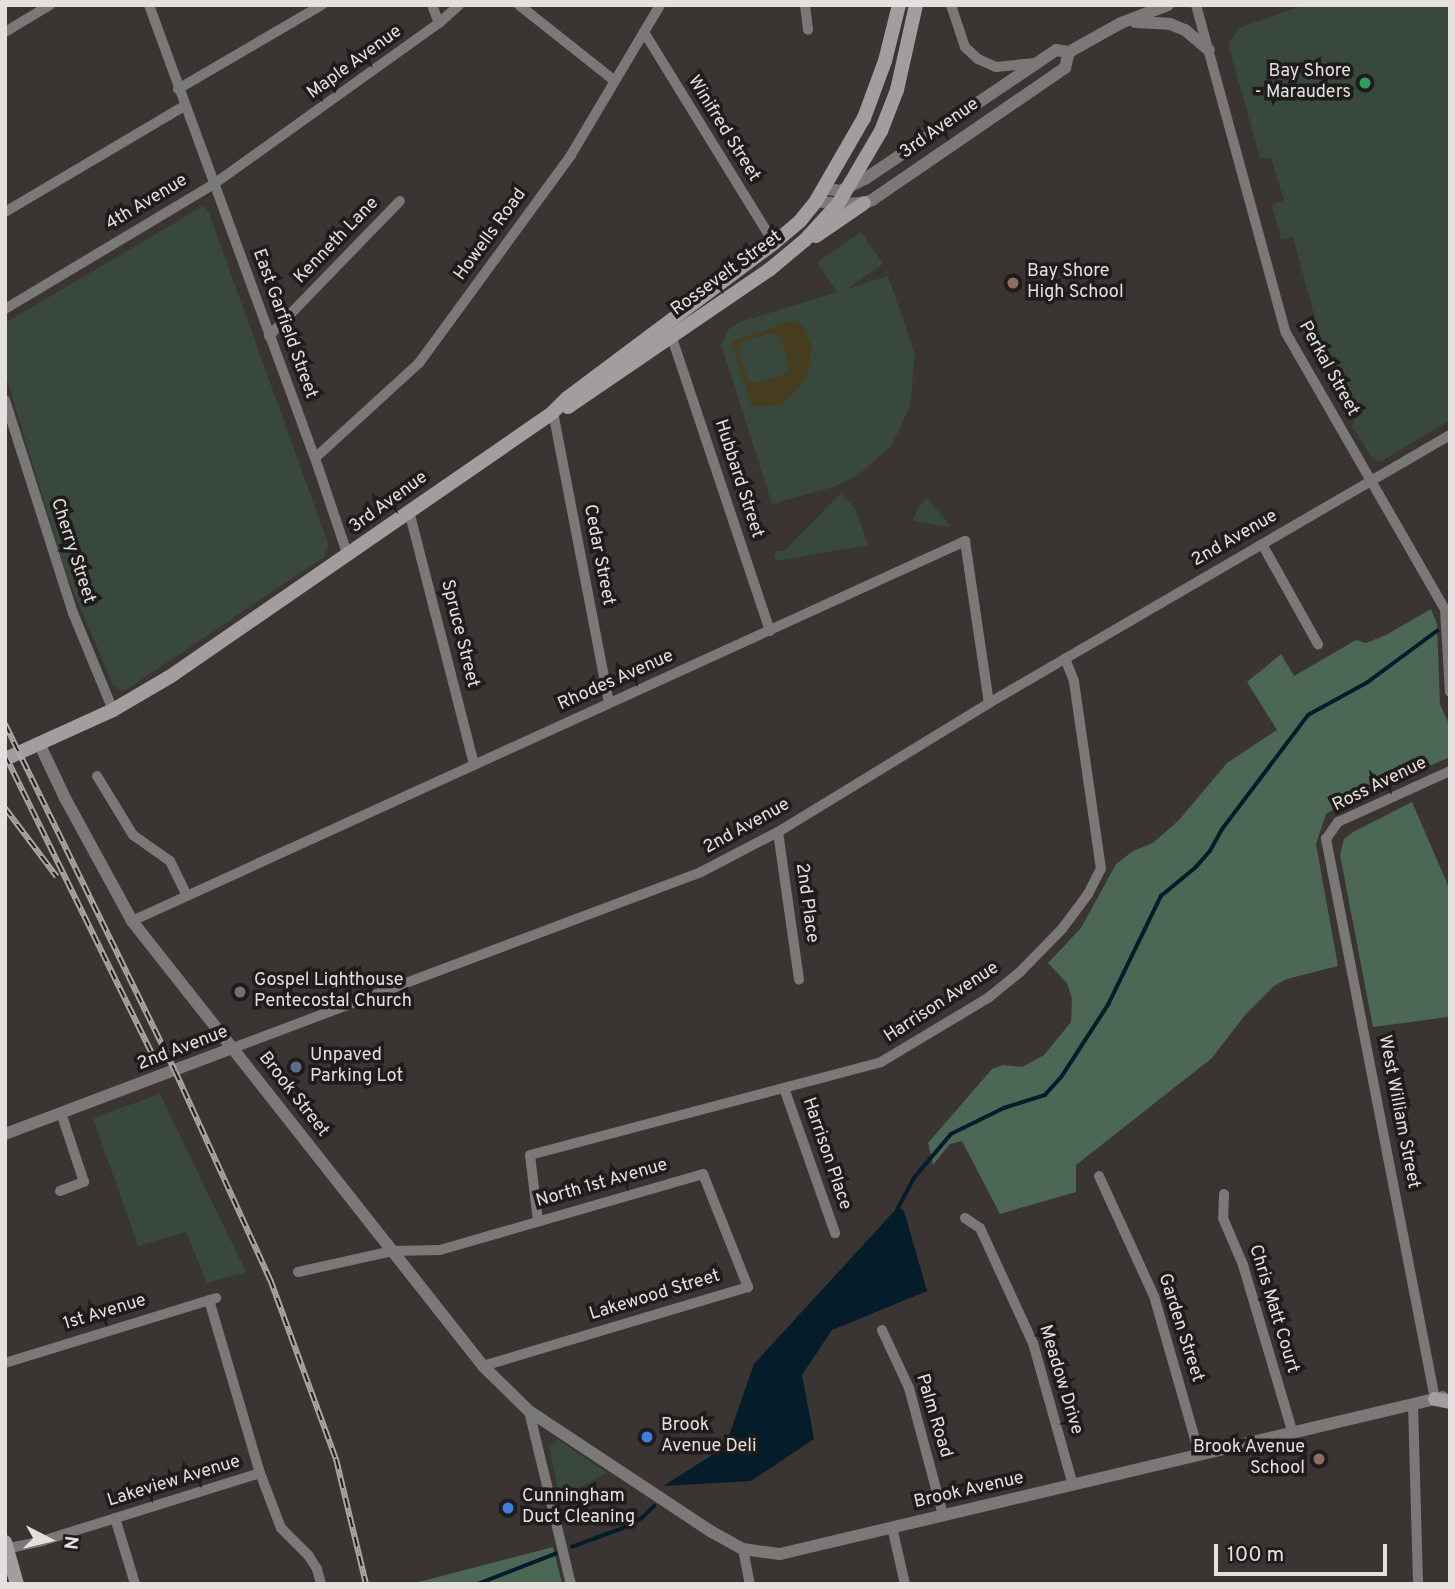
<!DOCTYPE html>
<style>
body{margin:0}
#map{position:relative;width:1455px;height:1589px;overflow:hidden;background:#3a3432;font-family:Overpass,sans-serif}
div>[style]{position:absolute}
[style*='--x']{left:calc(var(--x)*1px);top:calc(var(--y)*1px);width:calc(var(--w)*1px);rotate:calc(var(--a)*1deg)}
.green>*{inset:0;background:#38483d}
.forest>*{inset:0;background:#4d6756}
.sand>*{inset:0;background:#453d1d}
.water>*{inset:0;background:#051c2a}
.stream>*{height:3.5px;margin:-1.75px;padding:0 1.75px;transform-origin:1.75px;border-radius:1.75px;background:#051c2a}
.minor>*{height:10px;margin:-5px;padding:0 5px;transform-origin:5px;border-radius:5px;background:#7b7878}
.tertiary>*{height:12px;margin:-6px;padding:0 6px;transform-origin:6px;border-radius:6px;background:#7b7878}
.secondary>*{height:14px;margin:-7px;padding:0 7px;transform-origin:7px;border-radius:7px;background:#a29d9e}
.rail>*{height:6px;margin-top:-3px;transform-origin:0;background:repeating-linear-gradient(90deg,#1f1c1b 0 10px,#a9a5a3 0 20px);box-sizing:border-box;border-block:2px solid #a9a5a3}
.dots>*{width:19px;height:19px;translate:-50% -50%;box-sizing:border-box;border:4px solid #1f1c1b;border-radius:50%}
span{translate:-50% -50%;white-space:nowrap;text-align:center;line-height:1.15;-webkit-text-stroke:7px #1f1c1b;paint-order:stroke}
.street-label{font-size:18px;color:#e3e0de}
.poi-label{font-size:18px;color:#e3e0de}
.right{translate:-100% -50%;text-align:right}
.left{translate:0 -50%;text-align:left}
.frame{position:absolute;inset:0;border:7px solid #e3e0de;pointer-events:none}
.north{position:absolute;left:14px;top:1505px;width:70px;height:70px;-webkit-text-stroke:5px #1f1c1b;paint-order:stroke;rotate:97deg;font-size:19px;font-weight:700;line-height:28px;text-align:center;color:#e3e0de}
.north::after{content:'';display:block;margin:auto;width:24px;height:32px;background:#e3e0de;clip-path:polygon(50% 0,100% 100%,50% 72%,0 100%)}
.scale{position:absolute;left:1214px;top:1544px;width:173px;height:32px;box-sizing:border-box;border:4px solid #e3e0de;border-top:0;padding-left:9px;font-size:21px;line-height:24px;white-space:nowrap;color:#e3e0de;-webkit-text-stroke:5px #1f1c1b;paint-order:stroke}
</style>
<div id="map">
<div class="green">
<i style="clip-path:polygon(1304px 5px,1450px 5px,1450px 420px,1380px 462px,1373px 459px,1352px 427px,1358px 413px,1325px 355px,1293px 237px,1281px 240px,1272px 205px,1284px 200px,1271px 158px,1260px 158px,1228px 44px,1239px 28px)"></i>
<i style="clip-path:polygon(203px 206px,209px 213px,329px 546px,324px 557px,123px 692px,113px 685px,66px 574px,5px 373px,5px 323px)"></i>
<i style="clip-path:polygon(861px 232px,883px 264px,847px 289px,888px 276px,915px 354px,910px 406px,892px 445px,857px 476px,833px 487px,772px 504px,721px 344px,729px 329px,740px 322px,837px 292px,817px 262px)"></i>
<i style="clip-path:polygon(841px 493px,856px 510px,868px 545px,777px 561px,774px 555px,777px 551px,784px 551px)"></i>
<i style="clip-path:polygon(927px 498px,950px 525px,948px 527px,913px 521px,917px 509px)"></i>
<i style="clip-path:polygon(160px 1094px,246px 1272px,207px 1283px,186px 1232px,138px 1246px,93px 1118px)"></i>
<i style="clip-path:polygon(558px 1439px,561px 1441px,607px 1473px,560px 1498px,549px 1448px)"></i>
</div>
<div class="forest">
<i style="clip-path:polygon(1431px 609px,1437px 624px,1440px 704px,1450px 727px,1450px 757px,1348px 801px,1326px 814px,1316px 844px,1338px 966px,1287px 979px,1274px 986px,1245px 1015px,1212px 1058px,1076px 1165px,1076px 1192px,1000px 1214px,962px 1141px,950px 1144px,933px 1165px,928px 1143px,992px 1069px,1003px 1065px,1022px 1067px,1044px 1055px,1071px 1022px,1072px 999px,1067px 983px,1048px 963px,1081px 928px,1116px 864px,1133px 851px,1153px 843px,1179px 820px,1227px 763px,1277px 730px,1247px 682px,1281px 654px,1294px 676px,1356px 640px,1366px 643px,1386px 635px)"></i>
<i style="clip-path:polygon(1412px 802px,1450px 890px,1448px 1017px,1373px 1027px,1340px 855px,1344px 839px,1353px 832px)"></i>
<i style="clip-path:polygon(553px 1547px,562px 1584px,411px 1584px)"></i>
</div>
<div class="sand">
<i style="clip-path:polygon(evenodd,795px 320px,802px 324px,812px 348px,806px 379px,783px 403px,762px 407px,752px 406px,731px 342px,795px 320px,772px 333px,780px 337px,790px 367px,786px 374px,755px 383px,747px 379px,738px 349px,744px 341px,772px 333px)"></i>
</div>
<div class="water">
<i style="clip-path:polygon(898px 1207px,904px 1211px,927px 1291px,832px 1330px,802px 1375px,814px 1439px,751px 1481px,663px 1486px,725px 1447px,754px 1364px)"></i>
</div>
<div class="stream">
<i style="--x:897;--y:1210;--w:36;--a:-62"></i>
<i style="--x:914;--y:1178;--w:57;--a:-49.9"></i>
<i style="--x:951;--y:1134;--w:59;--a:-26.1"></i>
<i style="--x:1004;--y:1108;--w:43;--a:-17.6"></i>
<i style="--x:1045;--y:1095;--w:25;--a:-48"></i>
<i style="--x:1062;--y:1076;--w:85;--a:-57.1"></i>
<i style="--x:1108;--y:1005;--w:121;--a:-64.1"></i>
<i style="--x:1161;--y:896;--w:45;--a:-39.6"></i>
<i style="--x:1196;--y:867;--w:21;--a:-49"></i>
<i style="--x:1210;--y:851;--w:26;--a:-61"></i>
<i style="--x:1223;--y:828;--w:141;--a:-53"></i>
<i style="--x:1308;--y:715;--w:68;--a:-28.8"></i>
<i style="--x:1368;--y:682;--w:86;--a:-36.5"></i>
<i style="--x:572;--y:1547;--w:54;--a:-20.4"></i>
<i style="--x:623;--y:1528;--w:21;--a:-28"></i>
<i style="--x:642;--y:1518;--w:17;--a:-45"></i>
<i style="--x:478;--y:1584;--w:83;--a:-21.3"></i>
</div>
<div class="minor">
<i style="--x:149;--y:5;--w:482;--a:69.9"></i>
<i style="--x:315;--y:458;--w:103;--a:71.4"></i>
<i style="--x:432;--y:5;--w:19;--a:69"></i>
<i style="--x:519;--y:5;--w:122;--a:38.4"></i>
<i style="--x:805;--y:5;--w:25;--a:83"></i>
<i style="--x:951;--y:5;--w:44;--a:71.6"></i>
<i style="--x:965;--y:47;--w:18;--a:43"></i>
<i style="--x:978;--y:59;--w:20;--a:24"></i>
<i style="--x:996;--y:67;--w:39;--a:-6"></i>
<i style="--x:1196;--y:5;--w:340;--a:74.7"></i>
<i style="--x:1286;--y:333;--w:319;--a:60.1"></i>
<i style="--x:1445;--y:609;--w:83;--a:86.6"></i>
<i style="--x:5;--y:32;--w:52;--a:-31"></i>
<i style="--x:644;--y:32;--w:248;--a:58.4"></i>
<i style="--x:178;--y:89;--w:167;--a:-30.3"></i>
<i style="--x:5;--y:212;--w:208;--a:-30.6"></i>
<i style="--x:5;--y:309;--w:244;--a:-30.9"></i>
<i style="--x:214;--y:184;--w:277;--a:-35.6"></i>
<i style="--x:439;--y:23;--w:27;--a:-42"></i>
<i style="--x:269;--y:336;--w:188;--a:-45.9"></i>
<i style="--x:672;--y:338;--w:309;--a:71.5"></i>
<i style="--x:5;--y:400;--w:224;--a:72.3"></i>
<i style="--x:73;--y:613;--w:105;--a:67.6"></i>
<i style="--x:553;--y:412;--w:296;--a:79.1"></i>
<i style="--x:315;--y:458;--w:141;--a:-42.4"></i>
<i style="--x:419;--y:363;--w:258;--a:-53.8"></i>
<i style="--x:571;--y:155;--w:174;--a:-59.3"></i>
<i style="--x:409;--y:511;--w:262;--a:75.6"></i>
<i style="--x:1262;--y:544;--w:115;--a:60.8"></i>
<i style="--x:97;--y:776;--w:69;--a:58.6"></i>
<i style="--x:133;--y:835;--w:45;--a:35.1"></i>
<i style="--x:170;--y:861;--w:39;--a:64"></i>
<i style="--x:778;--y:832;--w:149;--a:81.9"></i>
<i style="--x:132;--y:921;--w:916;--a:-24.52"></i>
<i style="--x:965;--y:541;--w:164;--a:81.6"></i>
<i style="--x:233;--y:1048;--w:500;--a:-20.6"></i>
<i style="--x:701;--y:872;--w:87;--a:-27.5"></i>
<i style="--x:778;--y:832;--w:247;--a:-31.4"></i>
<i style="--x:989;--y:703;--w:533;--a:-30.17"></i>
<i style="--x:784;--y:1088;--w:154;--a:70.6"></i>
<i style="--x:1099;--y:1176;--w:132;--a:65.4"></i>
<i style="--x:1154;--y:1296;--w:166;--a:74"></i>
<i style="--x:60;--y:1191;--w:26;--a:-21"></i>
<i style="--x:84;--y:1182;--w:73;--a:-108.4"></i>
<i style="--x:1224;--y:1194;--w:24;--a:92"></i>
<i style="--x:1223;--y:1218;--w:51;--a:66.9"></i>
<i style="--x:1243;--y:1265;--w:176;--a:73.5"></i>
<i style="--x:965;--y:1218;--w:18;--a:34"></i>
<i style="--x:980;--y:1228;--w:127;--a:65.3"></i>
<i style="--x:1033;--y:1343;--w:148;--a:74.3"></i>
<i style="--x:538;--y:1221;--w:66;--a:-96.9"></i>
<i style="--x:530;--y:1155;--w:363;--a:-14.8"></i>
<i style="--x:881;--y:1062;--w:125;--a:-30.9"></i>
<i style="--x:988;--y:998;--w:41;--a:-39.1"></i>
<i style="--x:1020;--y:972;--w:60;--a:-45.7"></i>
<i style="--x:1062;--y:929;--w:44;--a:-53.4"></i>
<i style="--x:1088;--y:894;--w:28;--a:-63"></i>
<i style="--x:1101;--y:869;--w:190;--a:-98.2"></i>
<i style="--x:1074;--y:681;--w:24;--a:-112"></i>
<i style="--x:298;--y:1272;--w:97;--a:-12.5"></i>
<i style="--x:393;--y:1251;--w:47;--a:-1.2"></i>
<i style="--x:440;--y:1250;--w:274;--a:-16.1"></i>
<i style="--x:703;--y:1174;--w:122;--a:68.3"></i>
<i style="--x:748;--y:1287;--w:277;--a:163.4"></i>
<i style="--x:209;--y:1300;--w:180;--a:73.6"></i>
<i style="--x:260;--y:1473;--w:59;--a:69.1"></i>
<i style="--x:281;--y:1528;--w:38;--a:45"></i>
<i style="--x:308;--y:1555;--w:17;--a:57"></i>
<i style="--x:317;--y:1569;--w:16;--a:75"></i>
<i style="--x:882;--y:1330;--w:64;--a:65"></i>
<i style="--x:909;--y:1388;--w:131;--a:75"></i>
<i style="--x:5;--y:1363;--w:221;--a:-17.1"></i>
<i style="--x:1435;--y:1399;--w:571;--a:-101.01"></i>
<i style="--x:1326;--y:839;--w:21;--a:-55"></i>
<i style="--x:1338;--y:822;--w:123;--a:-24.5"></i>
<i style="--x:1413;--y:1404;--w:180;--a:88.4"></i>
<i style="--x:529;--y:1411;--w:178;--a:76.4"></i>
<i style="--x:115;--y:1518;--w:69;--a:73.1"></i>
<i style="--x:892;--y:1527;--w:58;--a:77.2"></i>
<i style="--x:5;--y:1549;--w:38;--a:-12"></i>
<i style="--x:42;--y:1541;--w:228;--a:-17.3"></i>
<i style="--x:743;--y:1549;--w:36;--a:79"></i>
</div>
<div class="tertiary">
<i style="--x:1135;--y:22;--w:35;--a:3"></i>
<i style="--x:1170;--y:24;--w:16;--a:22"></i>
<i style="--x:1185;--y:30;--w:31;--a:40"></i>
<i style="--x:823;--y:188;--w:17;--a:10"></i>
<i style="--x:840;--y:191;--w:28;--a:-26"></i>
<i style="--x:865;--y:179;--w:230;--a:-34"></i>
<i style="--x:1056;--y:50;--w:13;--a:9"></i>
<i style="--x:1069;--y:52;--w:60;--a:-29.1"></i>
<i style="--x:1121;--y:23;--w:50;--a:-21"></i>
<i style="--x:816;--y:201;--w:22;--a:8"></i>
<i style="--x:838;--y:204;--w:26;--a:-2"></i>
<i style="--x:864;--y:203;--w:9;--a:-21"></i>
<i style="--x:872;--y:200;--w:234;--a:-34.4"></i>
<i style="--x:1065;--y:68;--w:16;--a:-76"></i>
<i style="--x:39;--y:743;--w:61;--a:64.7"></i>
<i style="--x:65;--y:798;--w:140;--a:61.4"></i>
<i style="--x:132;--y:921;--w:567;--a:51.73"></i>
<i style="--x:483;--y:1366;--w:64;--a:44.4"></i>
<i style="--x:529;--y:1411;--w:219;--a:33.5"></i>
<i style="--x:712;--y:1532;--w:35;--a:29"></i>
<i style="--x:743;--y:1549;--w:37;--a:8"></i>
<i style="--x:780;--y:1554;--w:681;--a:-13.32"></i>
<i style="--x:5;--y:1134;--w:244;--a:-20.7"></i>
</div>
<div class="secondary">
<i style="--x:816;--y:236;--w:58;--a:-34.5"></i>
<i style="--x:568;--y:407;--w:243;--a:-34.3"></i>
<i style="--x:769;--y:270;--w:47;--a:-39.8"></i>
<i style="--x:805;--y:240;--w:49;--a:-47.5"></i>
<i style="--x:838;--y:204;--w:85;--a:-59.5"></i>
<i style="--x:881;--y:131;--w:44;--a:-68.7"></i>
<i style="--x:897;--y:90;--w:87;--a:-77.4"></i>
<i style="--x:5;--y:759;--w:119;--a:-24.4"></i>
<i style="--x:113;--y:710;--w:67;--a:-30.4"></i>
<i style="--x:171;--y:676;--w:464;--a:-34.6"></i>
<i style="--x:553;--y:412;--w:20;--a:-45"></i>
<i style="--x:567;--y:398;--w:259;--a:-36.8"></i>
<i style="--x:774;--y:243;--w:34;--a:-40"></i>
<i style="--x:800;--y:221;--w:26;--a:-51"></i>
<i style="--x:816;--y:201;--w:96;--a:-60"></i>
<i style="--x:864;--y:118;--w:61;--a:-69.8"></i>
<i style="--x:885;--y:61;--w:58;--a:-76"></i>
<i style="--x:1435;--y:1399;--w:15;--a:11"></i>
<i style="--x:5;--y:1542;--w:44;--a:74.1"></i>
</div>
<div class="rail">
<i style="--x:5;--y:724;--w:386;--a:63.9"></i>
<i style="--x:175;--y:1071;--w:229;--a:65.5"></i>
<i style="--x:270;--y:1279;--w:192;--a:69.9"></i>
<i style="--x:336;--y:1459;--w:129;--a:76.5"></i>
<i style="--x:5;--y:755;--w:344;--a:63.8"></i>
<i style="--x:5;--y:808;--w:86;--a:53"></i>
</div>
<div class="dots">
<i style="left:1365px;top:83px;background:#2e9e5b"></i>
<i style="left:1013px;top:283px;background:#8d6e63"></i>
<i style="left:240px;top:992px;background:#6b7280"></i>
<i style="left:296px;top:1067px;background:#5c6f8a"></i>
<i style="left:647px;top:1437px;background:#3f7fe0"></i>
<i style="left:1319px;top:1459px;background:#8d6e63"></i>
<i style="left:508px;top:1508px;background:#3f7fe0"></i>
</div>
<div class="street-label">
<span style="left:355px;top:63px;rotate:-36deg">Maple Avenue</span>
<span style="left:723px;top:129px;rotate:58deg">Winifred Street</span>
<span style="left:940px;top:129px;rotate:-35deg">3rd Avenue</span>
<span style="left:147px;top:203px;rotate:-31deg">4th Avenue</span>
<span style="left:491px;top:235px;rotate:-54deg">Howells Road</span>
<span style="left:337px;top:241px;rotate:-46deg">Kenneth Lane</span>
<span style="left:727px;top:274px;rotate:-36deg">Rossevelt Street</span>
<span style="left:284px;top:324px;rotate:70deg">East Garfield Street</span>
<span style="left:1328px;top:369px;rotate:61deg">Perkal Street</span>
<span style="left:738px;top:479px;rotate:72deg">Hubbard Street</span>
<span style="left:389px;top:503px;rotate:-36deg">3rd Avenue</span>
<span style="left:1235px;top:539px;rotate:-30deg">2nd Avenue</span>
<span style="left:72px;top:551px;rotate:72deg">Cherry Street</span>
<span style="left:598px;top:555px;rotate:79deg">Cedar Street</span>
<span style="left:459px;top:634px;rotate:76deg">Spruce Street</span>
<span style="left:616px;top:681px;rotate:-24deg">Rhodes Avenue</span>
<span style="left:1380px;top:785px;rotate:-26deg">Ross Avenue</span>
<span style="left:747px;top:827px;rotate:-29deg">2nd Avenue</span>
<span style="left:806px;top:903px;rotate:82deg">2nd Place</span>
<span style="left:942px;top:1003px;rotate:-33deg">Harrison Avenue</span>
<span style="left:183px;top:1049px;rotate:-21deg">2nd Avenue</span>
<span style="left:293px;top:1095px;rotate:52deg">Brook Street</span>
<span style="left:1398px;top:1112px;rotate:79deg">West William Street</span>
<span style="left:826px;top:1154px;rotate:71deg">Harrison Place</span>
<span style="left:602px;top:1184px;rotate:-16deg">North 1st Avenue</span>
<span style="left:655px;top:1296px;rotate:-17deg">Lakewood Street</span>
<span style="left:1273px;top:1309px;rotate:73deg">Chris Matt Court</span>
<span style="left:105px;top:1313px;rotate:-17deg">1st Avenue</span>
<span style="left:1180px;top:1328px;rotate:72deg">Garden Street</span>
<span style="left:1060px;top:1380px;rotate:73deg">Meadow Drive</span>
<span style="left:933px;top:1416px;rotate:73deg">Palm Road</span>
<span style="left:174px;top:1482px;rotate:-17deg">Lakeview Avenue</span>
<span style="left:969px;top:1491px;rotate:-13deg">Brook Avenue</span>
</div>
<div class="poi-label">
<span class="right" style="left:1351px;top:83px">Bay Shore<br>- Marauders</span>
<span class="left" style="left:1027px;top:283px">Bay Shore<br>High School</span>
<span class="left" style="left:254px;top:992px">Gospel Lighthouse<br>Pentecostal Church</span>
<span class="left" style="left:310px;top:1067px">Unpaved<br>Parking Lot</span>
<span class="left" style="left:661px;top:1437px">Brook<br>Avenue Deli</span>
<span class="right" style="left:1305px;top:1459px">Brook Avenue<br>School</span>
<span class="left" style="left:522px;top:1508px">Cunningham<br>Duct Cleaning</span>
</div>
<div class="frame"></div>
<div class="north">N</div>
<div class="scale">100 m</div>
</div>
